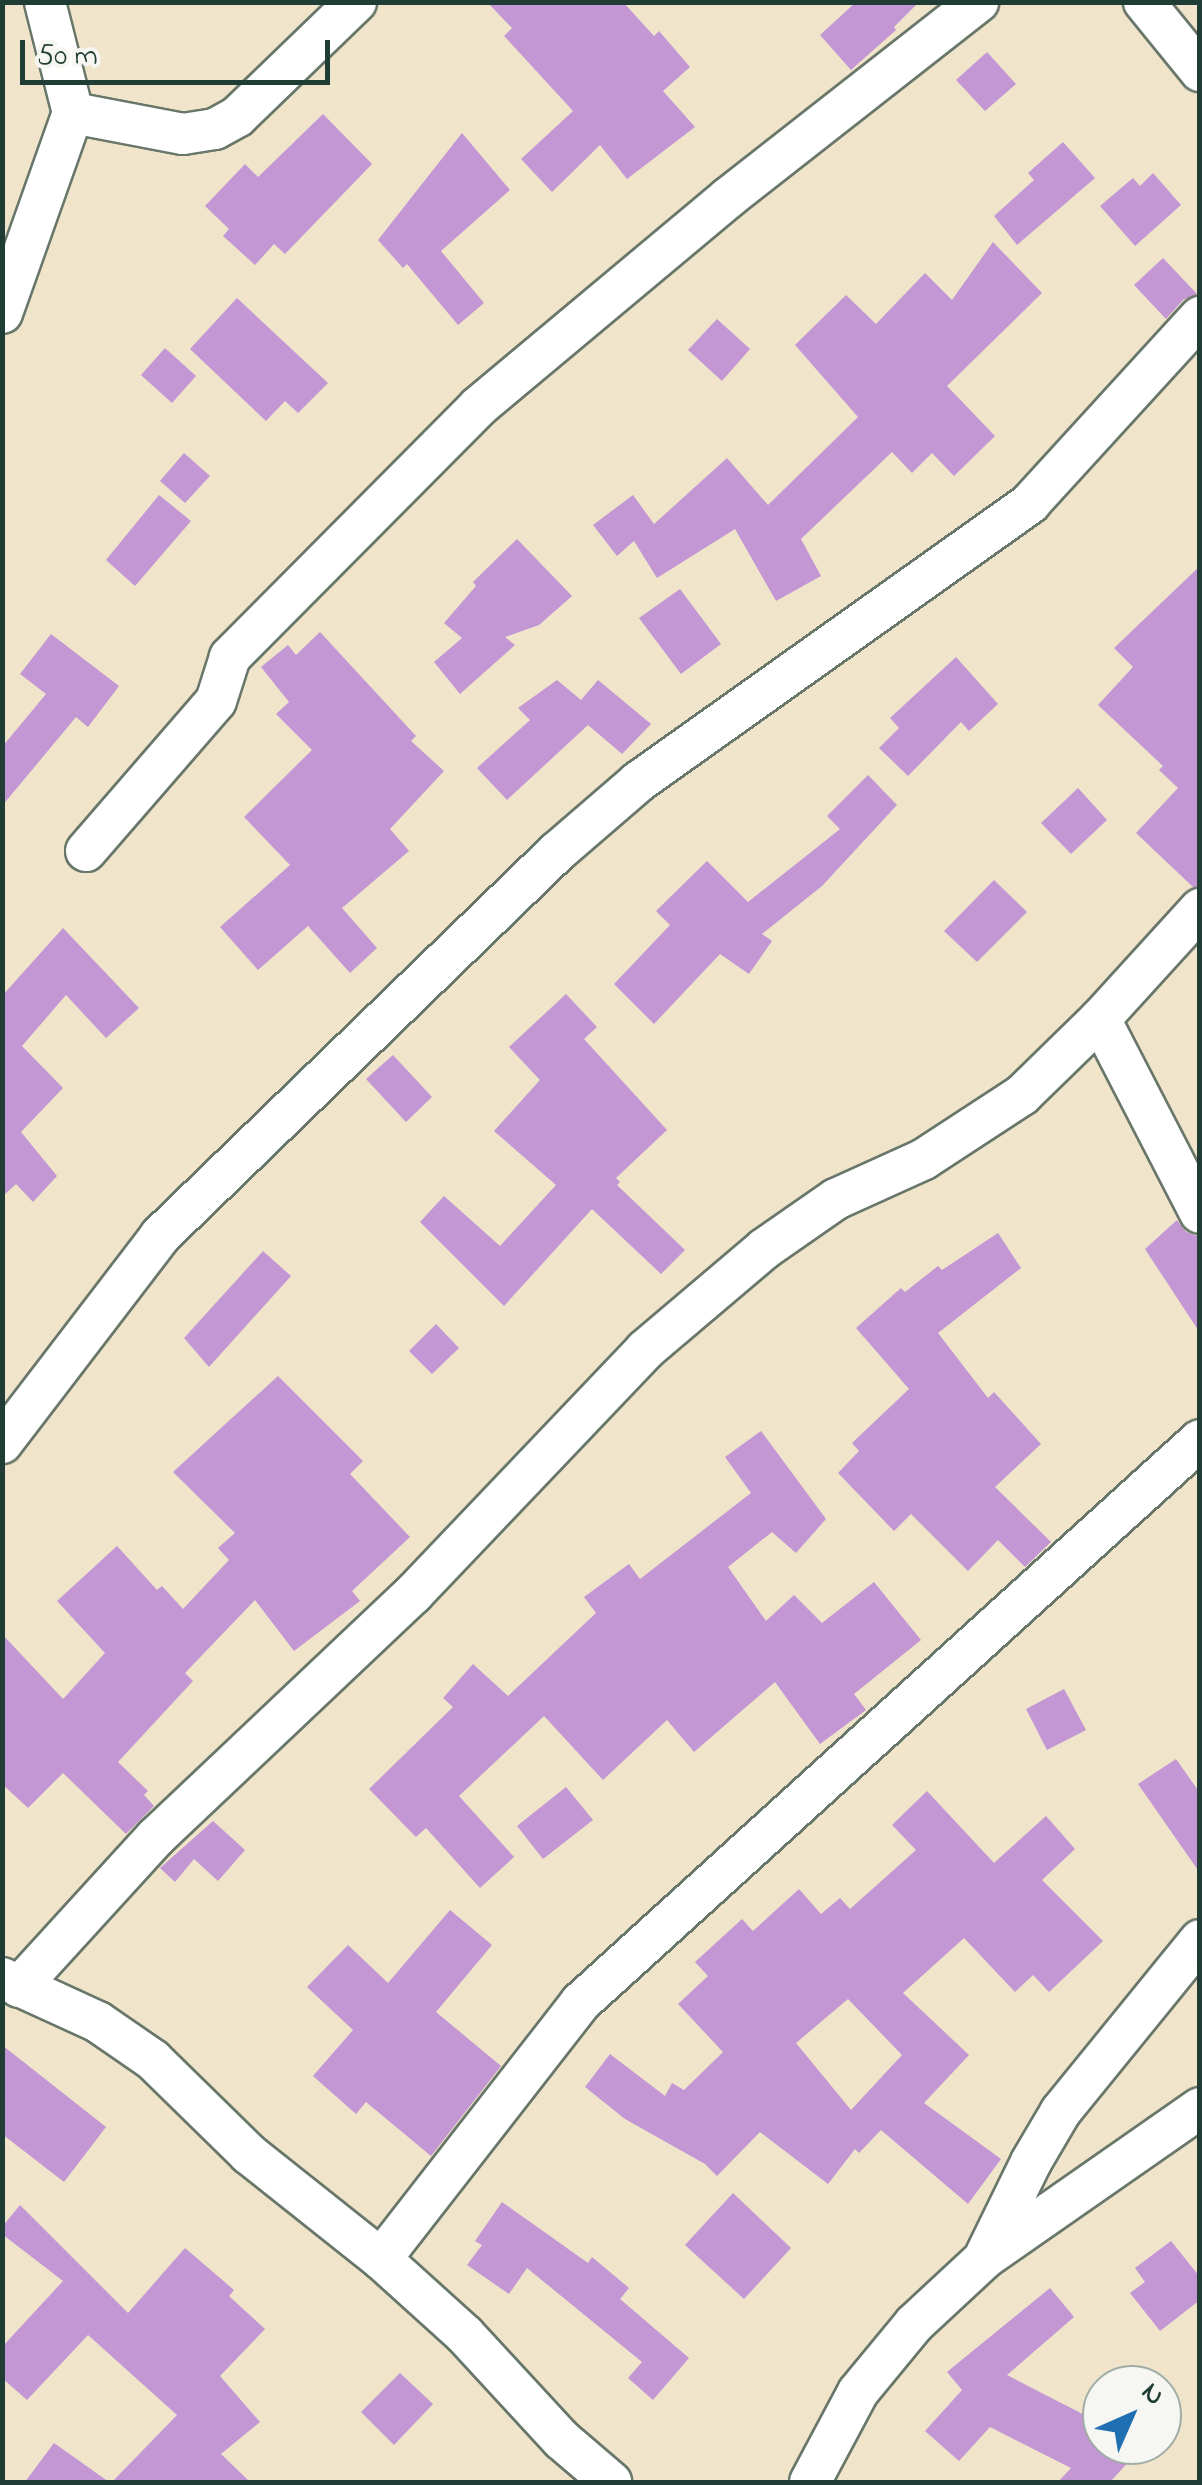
<!DOCTYPE html>
<style>
body{margin:0}
#map{position:relative;width:1202px;height:2485px;overflow:hidden;background:#f0e4cb;font-family:"Indie Flower",sans-serif}
div>[style]{position:absolute}
[style*='--x']{left:calc(var(--x)*1px);top:calc(var(--y)*1px);width:calc(var(--w)*1px);rotate:calc(var(--a)*1deg)}
.building>*{inset:0;background:#c297d4}
.roads{filter:drop-shadow(2px 0 #687769) drop-shadow(-2px 0 #687769) drop-shadow(0 2px #687769) drop-shadow(0 -2px #687769)}
.street>*{height:40px;margin:-20px;padding:0 20px;transform-origin:20px;border-radius:20px;background:#fff}
span{translate:-50% -50%;white-space:nowrap;text-align:center;line-height:1.15;-webkit-text-stroke:9px #f6f6f2;paint-order:stroke}
.frame{position:absolute;inset:0;border:5px solid #1f3d34;pointer-events:none}
.north{position:absolute;left:1082px;top:2365px;width:100px;height:100px;box-sizing:border-box;background:#f6f6f2;border:2px solid #a0aca6;border-radius:50%;rotate:45deg;font-size:28px;font-weight:700;line-height:40px;text-align:center;color:#1f3d34}
.north::after{content:'';display:block;margin:auto;width:35px;height:45px;background:#1f6fb2;clip-path:polygon(50% 0,100% 100%,50% 72%,0 100%)}
.scale{position:absolute;left:20px;top:40px;width:310px;height:45px;box-sizing:border-box;border:5px solid #1f3d34;border-top:0;padding-left:12px;font-size:30px;line-height:35px;white-space:nowrap;color:#1f3d34;-webkit-text-stroke:8px #f6f6f2;paint-order:stroke}
</style>
<div id="map">
<div class="building">
<i style="clip-path:polygon(487px 2px,623px 2px,654px 36px,659px 31px,690px 67px,663px 91px,695px 127px,627px 179px,600px 145px,552px 192px,521px 159px,573px 111px,504px 36px,512px 28px)"></i>
<i style="clip-path:polygon(856px 2px,919px 2px,894px 27px,896px 30px,851px 70px,820px 35px)"></i>
<i style="clip-path:polygon(987px 52px,1016px 84px,985px 111px,956px 80px)"></i>
<i style="clip-path:polygon(323px 114px,372px 164px,285px 254px,274px 244px,255px 265px,223px 236px,229px 229px,205px 206px,245px 164px,258px 177px)"></i>
<i style="clip-path:polygon(462px 133px,510px 190px,441px 251px,484px 303px,458px 325px,407px 264px,403px 268px,378px 240px)"></i>
<i style="clip-path:polygon(1063px 142px,1095px 178px,1017px 245px,994px 216px,1034px 180px,1028px 173px)"></i>
<i style="clip-path:polygon(1153px 173px,1181px 205px,1135px 246px,1100px 206px,1133px 178px,1140px 186px)"></i>
<i style="clip-path:polygon(993px 242px,1042px 293px,947px 386px,995px 436px,954px 476px,932px 453px,912px 473px,892px 452px,801px 539px,821px 576px,776px 601px,735px 529px,657px 578px,634px 541px,617px 556px,593px 525px,633px 495px,654px 524px,727px 458px,768px 505px,858px 417px,795px 345px,846px 295px,876px 324px,925px 273px,952px 300px)"></i>
<i style="clip-path:polygon(1163px 258px,1197px 294px,1183px 300px,1166px 319px,1134px 285px)"></i>
<i style="clip-path:polygon(237px 298px,328px 383px,298px 413px,285px 401px,266px 421px,190px 349px)"></i>
<i style="clip-path:polygon(717px 319px,750px 349px,722px 381px,688px 350px)"></i>
<i style="clip-path:polygon(165px 348px,196px 376px,172px 403px,141px 375px)"></i>
<i style="clip-path:polygon(184px 453px,210px 476px,185px 503px,160px 481px)"></i>
<i style="clip-path:polygon(159px 495px,191px 521px,135px 586px,106px 560px)"></i>
<i style="clip-path:polygon(517px 539px,572px 596px,539px 625px,505px 637px,515px 645px,460px 694px,434px 662px,462px 638px,444px 623px,476px 586px,473px 582px)"></i>
<i style="clip-path:polygon(1200px 566px,1200px 886px,1193px 887px,1136px 833px,1178px 788px,1159px 770px,1163px 766px,1098px 705px,1133px 667px,1114px 648px)"></i>
<i style="clip-path:polygon(680px 589px,721px 644px,681px 674px,639px 618px)"></i>
<i style="clip-path:polygon(320px 632px,416px 736px,411px 741px,444px 771px,390px 829px,409px 851px,342px 908px,377px 948px,350px 973px,308px 926px,258px 970px,220px 927px,290px 865px,244px 817px,312px 750px,276px 714px,289px 702px,261px 667px,288px 645px,296px 655px)"></i>
<i style="clip-path:polygon(51px 634px,119px 686px,88px 727px,76px 717px,2px 806px,2px 747px,46px 694px,20px 674px)"></i>
<i style="clip-path:polygon(956px 657px,998px 704px,969px 731px,961px 722px,908px 776px,879px 748px,899px 728px,890px 718px)"></i>
<i style="clip-path:polygon(557px 680px,581px 700px,598px 680px,651px 724px,622px 754px,588px 725px,507px 800px,477px 768px,530px 720px,518px 708px)"></i>
<i style="clip-path:polygon(868px 775px,897px 805px,822px 886px,762px 934px,772px 941px,749px 974px,720px 954px,654px 1024px,614px 984px,670px 925px,656px 911px,707px 861px,748px 902px,840px 829px,827px 816px)"></i>
<i style="clip-path:polygon(1078px 788px,1107px 820px,1071px 854px,1041px 823px)"></i>
<i style="clip-path:polygon(994px 880px,1027px 912px,977px 962px,944px 931px)"></i>
<i style="clip-path:polygon(63px 928px,139px 1008px,106px 1038px,66px 995px,22px 1046px,63px 1088px,21px 1132px,57px 1176px,33px 1202px,16px 1184px,2px 1197px,2px 996px)"></i>
<i style="clip-path:polygon(566px 994px,597px 1027px,584px 1039px,667px 1130px,616px 1178px,620px 1182px,617px 1185px,685px 1250px,661px 1274px,592px 1209px,504px 1306px,420px 1222px,444px 1196px,500px 1246px,556px 1185px,494px 1131px,540px 1080px,509px 1047px)"></i>
<i style="clip-path:polygon(393px 1055px,432px 1097px,406px 1122px,366px 1079px)"></i>
<i style="clip-path:polygon(1177px 1220px,1186px 1232px,1200px 1237px,1200px 1333px,1145px 1249px)"></i>
<i style="clip-path:polygon(998px 1233px,1021px 1268px,938px 1333px,988px 1398px,994px 1392px,1041px 1444px,995px 1487px,1051px 1542px,1025px 1567px,998px 1540px,968px 1571px,911px 1514px,894px 1531px,838px 1473px,859px 1451px,852px 1443px,909px 1389px,856px 1328px,901px 1288px,905px 1292px,938px 1266px,942px 1270px)"></i>
<i style="clip-path:polygon(263px 1251px,291px 1276px,209px 1367px,184px 1338px)"></i>
<i style="clip-path:polygon(436px 1324px,459px 1348px,432px 1374px,409px 1351px)"></i>
<i style="clip-path:polygon(278px 1376px,363px 1461px,350px 1474px,410px 1537px,352px 1591px,360px 1601px,294px 1651px,255px 1600px,185px 1673px,193px 1681px,118px 1762px,148px 1791px,144px 1795px,154px 1806px,126px 1834px,63px 1773px,28px 1808px,2px 1784px,2px 1634px,63px 1699px,105px 1653px,57px 1601px,117px 1546px,157px 1590px,162px 1586px,183px 1609px,229px 1560px,218px 1548px,235px 1533px,173px 1472px)"></i>
<i style="clip-path:polygon(761px 1431px,826px 1519px,796px 1553px,772px 1532px,728px 1567px,766px 1621px,794px 1595px,822px 1623px,874px 1582px,921px 1640px,854px 1694px,866px 1710px,820px 1744px,775px 1682px,694px 1752px,667px 1720px,603px 1780px,544px 1716px,459px 1796px,514px 1857px,480px 1888px,426px 1828px,416px 1837px,369px 1789px,453px 1707px,443px 1698px,473px 1664px,508px 1696px,596px 1613px,584px 1597px,629px 1564px,640px 1579px,751px 1493px,725px 1457px)"></i>
<i style="clip-path:polygon(1064px 1689px,1086px 1730px,1047px 1750px,1026px 1709px)"></i>
<i style="clip-path:polygon(1176px 1759px,1200px 1793px,1200px 1873px,1138px 1784px)"></i>
<i style="clip-path:polygon(566px 1787px,593px 1820px,543px 1859px,517px 1826px)"></i>
<i style="clip-path:polygon(evenodd,927px 1791px,994px 1863px,1046px 1816px,1075px 1849px,1042px 1880px,1103px 1941px,1049px 1992px,1033px 1975px,1015px 1992px,964px 1938px,903px 1993px,969px 2055px,924px 2103px,1001px 2159px,968px 2204px,881px 2130px,859px 2153px,855px 2149px,828px 2184px,760px 2132px,717px 2176px,705px 2164px,625px 2119px,585px 2087px,610px 2054px,665px 2096px,672px 2083px,684px 2090px,723px 2052px,678px 2004px,708px 1976px,695px 1962px,742px 1919px,753px 1931px,799px 1889px,821px 1914px,840px 1898px,850px 1909px,916px 1850px,892px 1825px,927px 1791px,848px 1999px,902px 2055px,851px 2110px,796px 2043px,848px 1999px)"></i>
<i style="clip-path:polygon(213px 1821px,245px 1850px,218px 1881px,194px 1859px,175px 1882px,160px 1868px)"></i>
<i style="clip-path:polygon(450px 1910px,492px 1945px,436px 2012px,501px 2066px,431px 2156px,366px 2102px,356px 2114px,313px 2076px,353px 2030px,307px 1987px,348px 1945px,388px 1983px)"></i>
<i style="clip-path:polygon(2px 2045px,106px 2127px,64px 2182px,2px 2134px)"></i>
<i style="clip-path:polygon(733px 2193px,791px 2248px,744px 2299px,685px 2245px)"></i>
<i style="clip-path:polygon(502px 2202px,588px 2263px,592px 2257px,629px 2288px,620px 2299px,689px 2358px,653px 2400px,628px 2378px,642px 2362px,527px 2268px,509px 2294px,467px 2265px,482px 2245px,475px 2241px)"></i>
<i style="clip-path:polygon(20px 2205px,128px 2313px,185px 2248px,234px 2290px,229px 2296px,265px 2329px,220px 2376px,260px 2422px,221px 2454px,250px 2482px,112px 2482px,177px 2415px,88px 2335px,27px 2400px,2px 2378px,2px 2347px,63px 2281px,2px 2234px,2px 2227px)"></i>
<i style="clip-path:polygon(1171px 2241px,1200px 2277px,1200px 2300px,1160px 2331px,1130px 2293px,1145px 2282px,1135px 2268px)"></i>
<i style="clip-path:polygon(1050px 2288px,1074px 2317px,1007px 2375px,1102px 2424px,1102px 2445px,1144px 2445px,1110px 2482px,1058px 2482px,1071px 2468px,990px 2427px,959px 2461px,925px 2431px,962px 2390px,947px 2372px)"></i>
<i style="clip-path:polygon(400px 2373px,433px 2404px,394px 2445px,361px 2412px)"></i>
<i style="clip-path:polygon(54px 2443px,109px 2482px,25px 2482px)"></i>
</div>
<div class="roads">
<div class="street">
<i style="--x:1144;--y:2;--w:89;--a:50.9"></i>
<i style="--x:73;--y:113;--w:112;--a:10.8"></i>
<i style="--x:183;--y:134;--w:32;--a:-9"></i>
<i style="--x:215;--y:129;--w:26;--a:-29"></i>
<i style="--x:238;--y:116;--w:164;--a:-44"></i>
<i style="--x:2;--y:313;--w:212;--a:-70.5"></i>
<i style="--x:73;--y:113;--w:114;--a:-104.2"></i>
<i style="--x:86;--y:851;--w:198;--a:-49.1"></i>
<i style="--x:216;--y:701;--w:46;--a:-72.3"></i>
<i style="--x:230;--y:657;--w:352;--a:-45.2"></i>
<i style="--x:478;--y:407;--w:326;--a:-39.9"></i>
<i style="--x:728;--y:198;--w:318;--a:-38.1"></i>
<i style="--x:1100;--y:1019;--w:218;--a:62.7"></i>
<i style="--x:2;--y:1443;--w:260;--a:-52.6"></i>
<i style="--x:160;--y:1236;--w:552;--a:-44.05"></i>
<i style="--x:557;--y:852;--w:107;--a:-40.8"></i>
<i style="--x:638;--y:782;--w:481;--a:-35.4"></i>
<i style="--x:1030;--y:503;--w:252;--a:-47.6"></i>
<i style="--x:2;--y:1978;--w:106;--a:24.6"></i>
<i style="--x:98;--y:2022;--w:67;--a:34.6"></i>
<i style="--x:153;--y:2060;--w:134;--a:44.4"></i>
<i style="--x:249;--y:2154;--w:169;--a:38.5"></i>
<i style="--x:381;--y:2259;--w:113;--a:42.1"></i>
<i style="--x:465;--y:2335;--w:143;--a:47.3"></i>
<i style="--x:562;--y:2440;--w:65;--a:40.6"></i>
<i style="--x:19;--y:1987;--w:203;--a:-47.6"></i>
<i style="--x:156;--y:1837;--w:354;--a:-43.4"></i>
<i style="--x:413;--y:1594;--w:337;--a:-46.4"></i>
<i style="--x:645;--y:1350;--w:156;--a:-40.3"></i>
<i style="--x:764;--y:1249;--w:88;--a:-34.8"></i>
<i style="--x:836;--y:1199;--w:97;--a:-24.4"></i>
<i style="--x:924;--y:1159;--w:117;--a:-33.1"></i>
<i style="--x:1022;--y:1095;--w:109;--a:-44.3"></i>
<i style="--x:1100;--y:1019;--w:149;--a:-47.7"></i>
<i style="--x:986;--y:2254;--w:102;--a:-63.9"></i>
<i style="--x:1031;--y:2162;--w:59;--a:-59.5"></i>
<i style="--x:1061;--y:2111;--w:220;--a:-50.9"></i>
<i style="--x:381;--y:2259;--w:324;--a:-52.1"></i>
<i style="--x:580;--y:2003;--w:837;--a:-42.24"></i>
<i style="--x:810;--y:2482;--w:102;--a:-61.9"></i>
<i style="--x:858;--y:2392;--w:88;--a:-50.5"></i>
<i style="--x:914;--y:2324;--w:97;--a:-42.9"></i>
<i style="--x:985;--y:2258;--w:262;--a:-34.9"></i>
</div>
</div>
<div class="frame"></div>
<div class="north">N</div>
<div class="scale">50 m</div>
</div>
